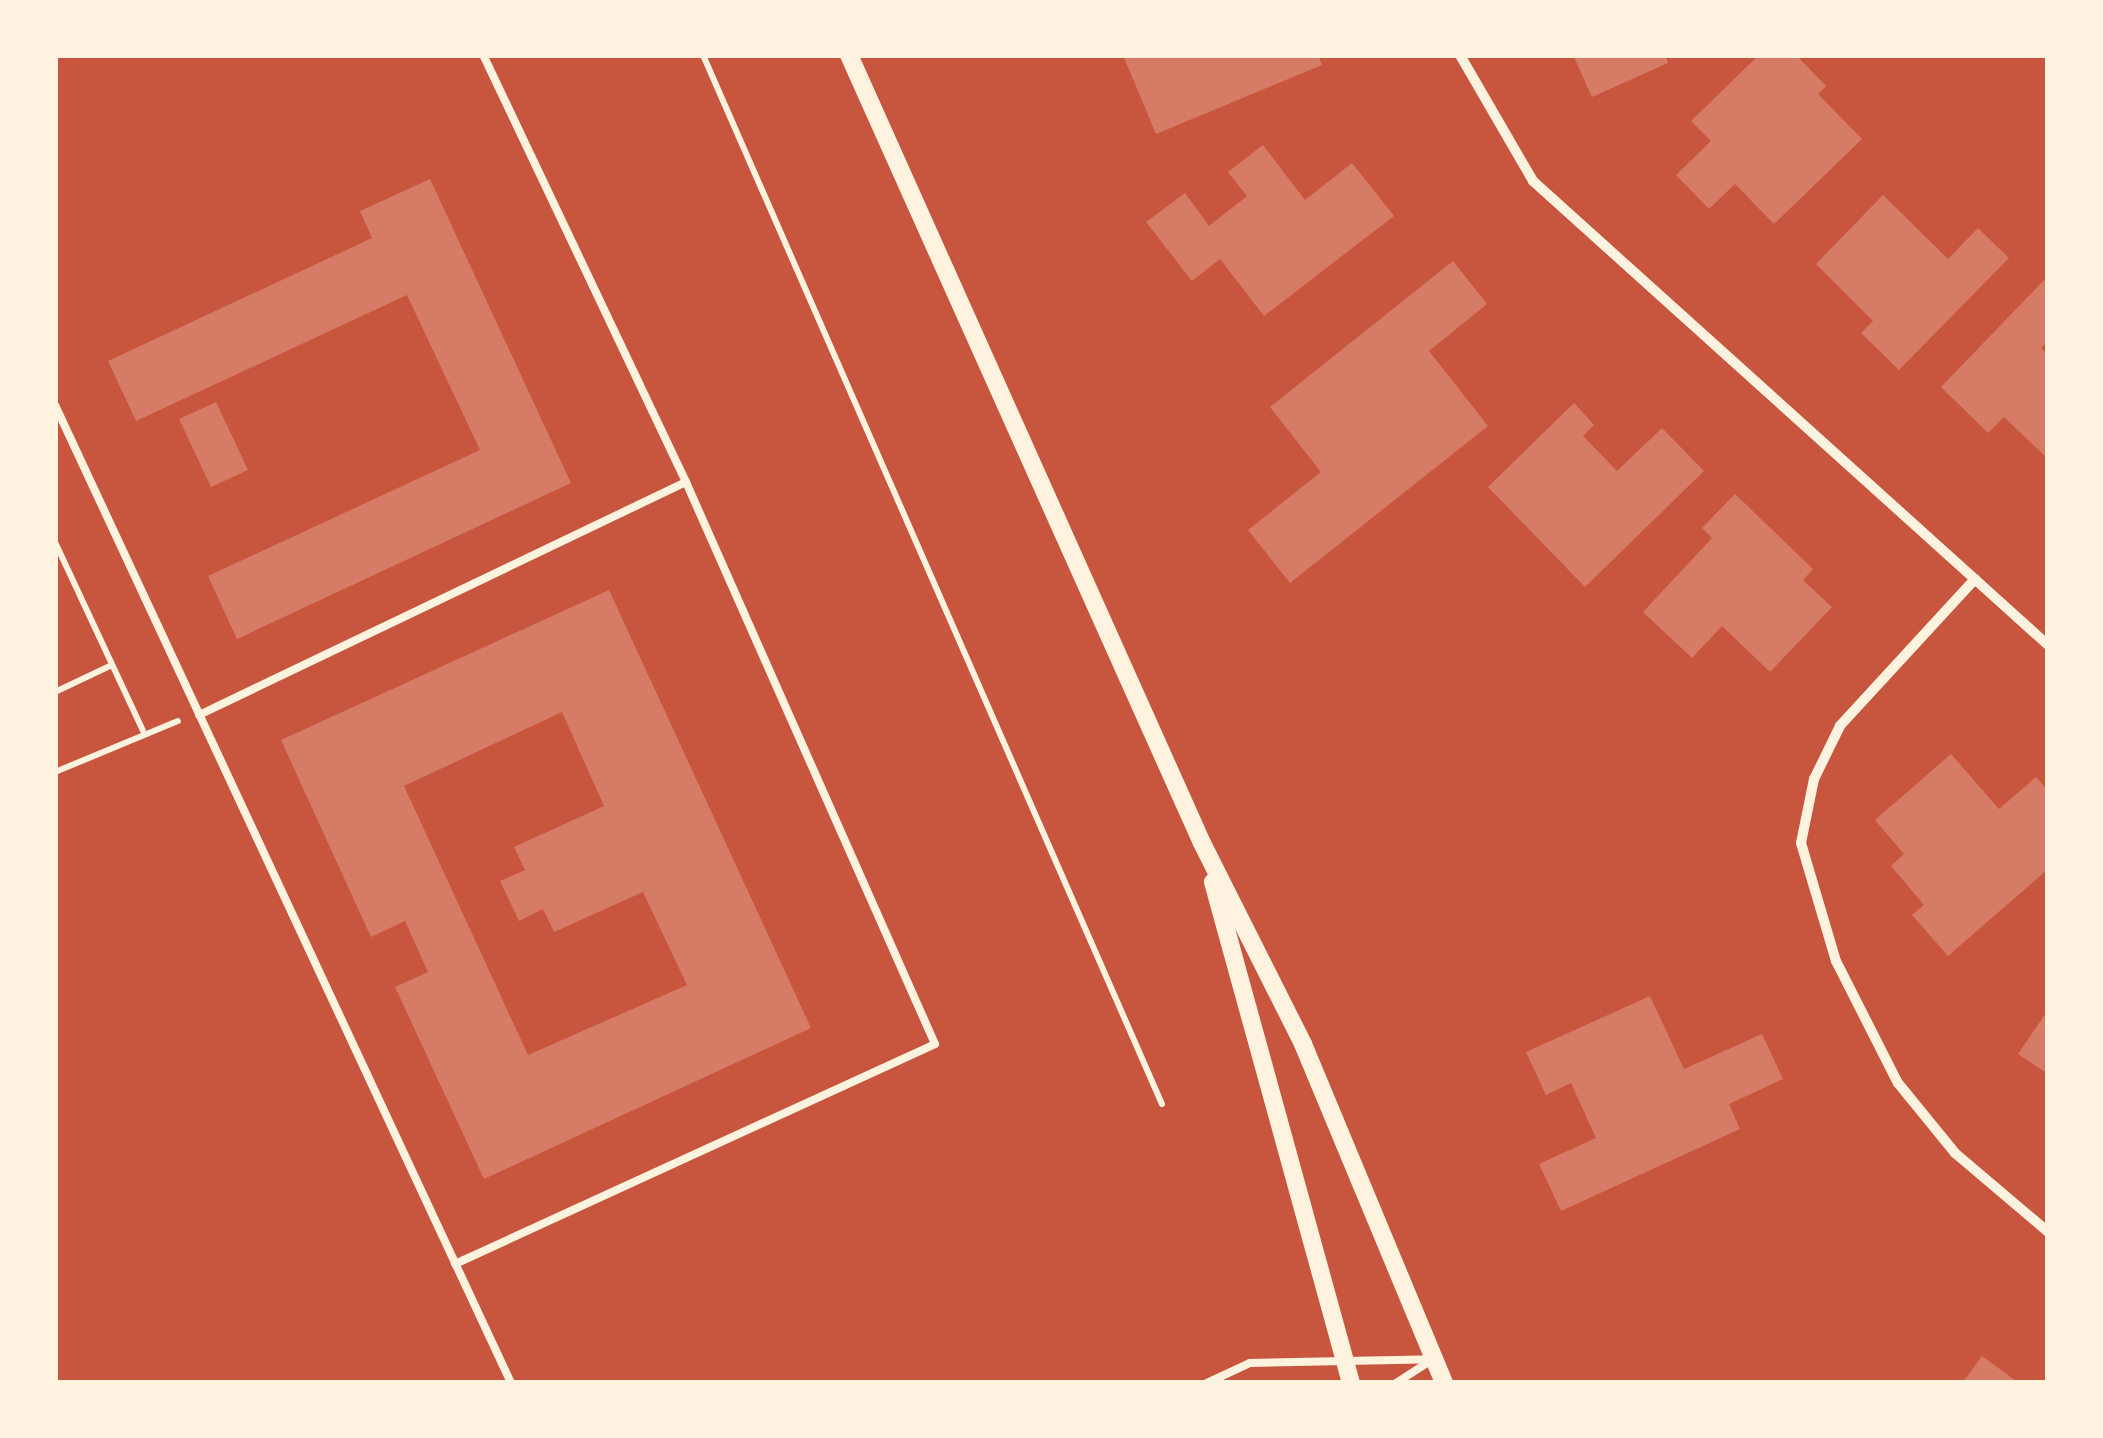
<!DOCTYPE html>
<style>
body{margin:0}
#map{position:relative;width:2103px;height:1438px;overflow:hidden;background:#c8553d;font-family:"Alegreya Sans",sans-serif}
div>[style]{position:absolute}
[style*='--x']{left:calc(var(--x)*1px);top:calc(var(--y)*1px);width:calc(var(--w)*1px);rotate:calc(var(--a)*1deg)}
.building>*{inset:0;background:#d67c66}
.path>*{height:6px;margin:-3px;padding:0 3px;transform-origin:3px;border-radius:3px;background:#fff3e0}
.service>*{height:8px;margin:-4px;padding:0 4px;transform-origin:4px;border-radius:4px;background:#fff3e0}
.minor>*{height:10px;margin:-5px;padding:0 5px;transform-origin:5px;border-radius:5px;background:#fff3e0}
.tertiary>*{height:18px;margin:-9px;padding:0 9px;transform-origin:9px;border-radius:9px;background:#fff3e0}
span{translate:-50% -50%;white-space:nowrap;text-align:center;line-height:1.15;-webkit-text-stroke:9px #fff3e0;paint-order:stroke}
.frame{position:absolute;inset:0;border:58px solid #fff3e0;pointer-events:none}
</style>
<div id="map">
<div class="building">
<i style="clip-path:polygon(1123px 55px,1318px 55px,1322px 65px,1156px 134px)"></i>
<i style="clip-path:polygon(1573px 55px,1665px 55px,1668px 63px,1592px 97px)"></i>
<i style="clip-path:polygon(1759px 55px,1796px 55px,1826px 86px,1818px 94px,1862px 139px,1774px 224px,1735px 184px,1709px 209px,1676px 175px,1711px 141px,1691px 121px)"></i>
<i style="clip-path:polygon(1263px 145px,1305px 200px,1352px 163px,1394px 216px,1264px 316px,1220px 259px,1192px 281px,1146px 222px,1185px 193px,1209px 226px,1247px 196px,1228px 172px)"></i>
<i style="clip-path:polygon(430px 179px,571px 483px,237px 639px,208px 576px,480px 450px,407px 295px,136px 421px,108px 361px,372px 238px,360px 211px)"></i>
<i style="clip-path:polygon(1883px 195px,1948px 259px,1978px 228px,2009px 258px,1899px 370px,1861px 333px,1873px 321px,1816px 264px)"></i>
<i style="clip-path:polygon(1453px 261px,1487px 304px,1429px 351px,1488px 426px,1290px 583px,1248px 530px,1321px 472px,1270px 407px)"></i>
<i style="clip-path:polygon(2048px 276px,2048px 341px,2041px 348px,2048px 355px,2048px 459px,2004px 417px,1988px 433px,1941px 387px)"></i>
<i style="clip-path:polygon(216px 402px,248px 470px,211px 487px,179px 419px)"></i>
<i style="clip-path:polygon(1574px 403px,1594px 425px,1583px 436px,1617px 471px,1662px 428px,1704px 471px,1585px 587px,1488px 487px)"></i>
<i style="clip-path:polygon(1735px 494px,1813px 569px,1803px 580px,1832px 607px,1770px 672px,1722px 626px,1692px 658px,1643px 612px,1712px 538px,1702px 528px)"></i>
<i style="clip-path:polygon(evenodd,609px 590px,811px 1028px,484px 1179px,395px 987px,428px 972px,405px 921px,371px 937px,281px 740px,609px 590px,562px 712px,604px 806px,514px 847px,525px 870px,500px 881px,519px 921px,543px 909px,554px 932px,643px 892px,687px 985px,528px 1055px,404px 786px,562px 712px)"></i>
<i style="clip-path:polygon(1951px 754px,1999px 809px,2036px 777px,2048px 791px,2048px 869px,1948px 956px,1912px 915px,1924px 905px,1891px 866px,1904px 854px,1875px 820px)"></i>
<i style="clip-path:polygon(1650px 996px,1684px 1069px,1762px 1034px,1783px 1079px,1729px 1104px,1740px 1129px,1561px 1211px,1539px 1164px,1596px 1138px,1571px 1083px,1546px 1095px,1526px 1052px)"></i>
<i style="clip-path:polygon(2048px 1010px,2048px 1074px,2018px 1054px)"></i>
<i style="clip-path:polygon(1982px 1356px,2019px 1383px,1962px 1383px)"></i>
</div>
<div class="path">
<i style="--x:703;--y:55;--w:1145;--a:66.37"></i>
<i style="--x:55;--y:542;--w:208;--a:65"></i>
<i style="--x:55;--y:692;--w:63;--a:-25.3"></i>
<i style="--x:55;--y:772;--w:133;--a:-22.5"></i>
</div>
<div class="service">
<i style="--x:55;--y:405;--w:1079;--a:65"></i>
<i style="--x:199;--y:715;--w:540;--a:-25.57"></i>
<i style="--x:455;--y:1264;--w:528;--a:-24.62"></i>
<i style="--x:935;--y:1044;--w:615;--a:-113.9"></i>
<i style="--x:686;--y:482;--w:473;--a:-115.4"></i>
<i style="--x:1207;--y:1383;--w:47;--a:-24.9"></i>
<i style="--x:1250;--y:1363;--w:184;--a:-1.2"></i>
<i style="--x:1396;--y:1383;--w:40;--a:-32.9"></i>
</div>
<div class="minor">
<i style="--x:1460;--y:55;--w:146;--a:59.9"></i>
<i style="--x:1533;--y:181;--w:693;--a:42.02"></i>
<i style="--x:1975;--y:579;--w:200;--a:132.6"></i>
<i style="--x:1840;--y:726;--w:59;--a:116.1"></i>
<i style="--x:1814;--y:779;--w:65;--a:101.5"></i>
<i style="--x:1801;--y:843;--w:123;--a:73.5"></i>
<i style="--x:1836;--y:961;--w:137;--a:63.1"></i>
<i style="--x:1898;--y:1083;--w:90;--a:50.8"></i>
<i style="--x:1955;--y:1153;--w:122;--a:40.3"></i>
</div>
<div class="tertiary">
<i style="--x:849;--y:55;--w:863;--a:65.87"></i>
<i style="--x:1202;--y:843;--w:225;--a:63.3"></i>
<i style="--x:1303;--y:1044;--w:367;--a:67.4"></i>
<i style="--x:1213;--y:882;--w:520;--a:74.6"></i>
</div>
<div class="frame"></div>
</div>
